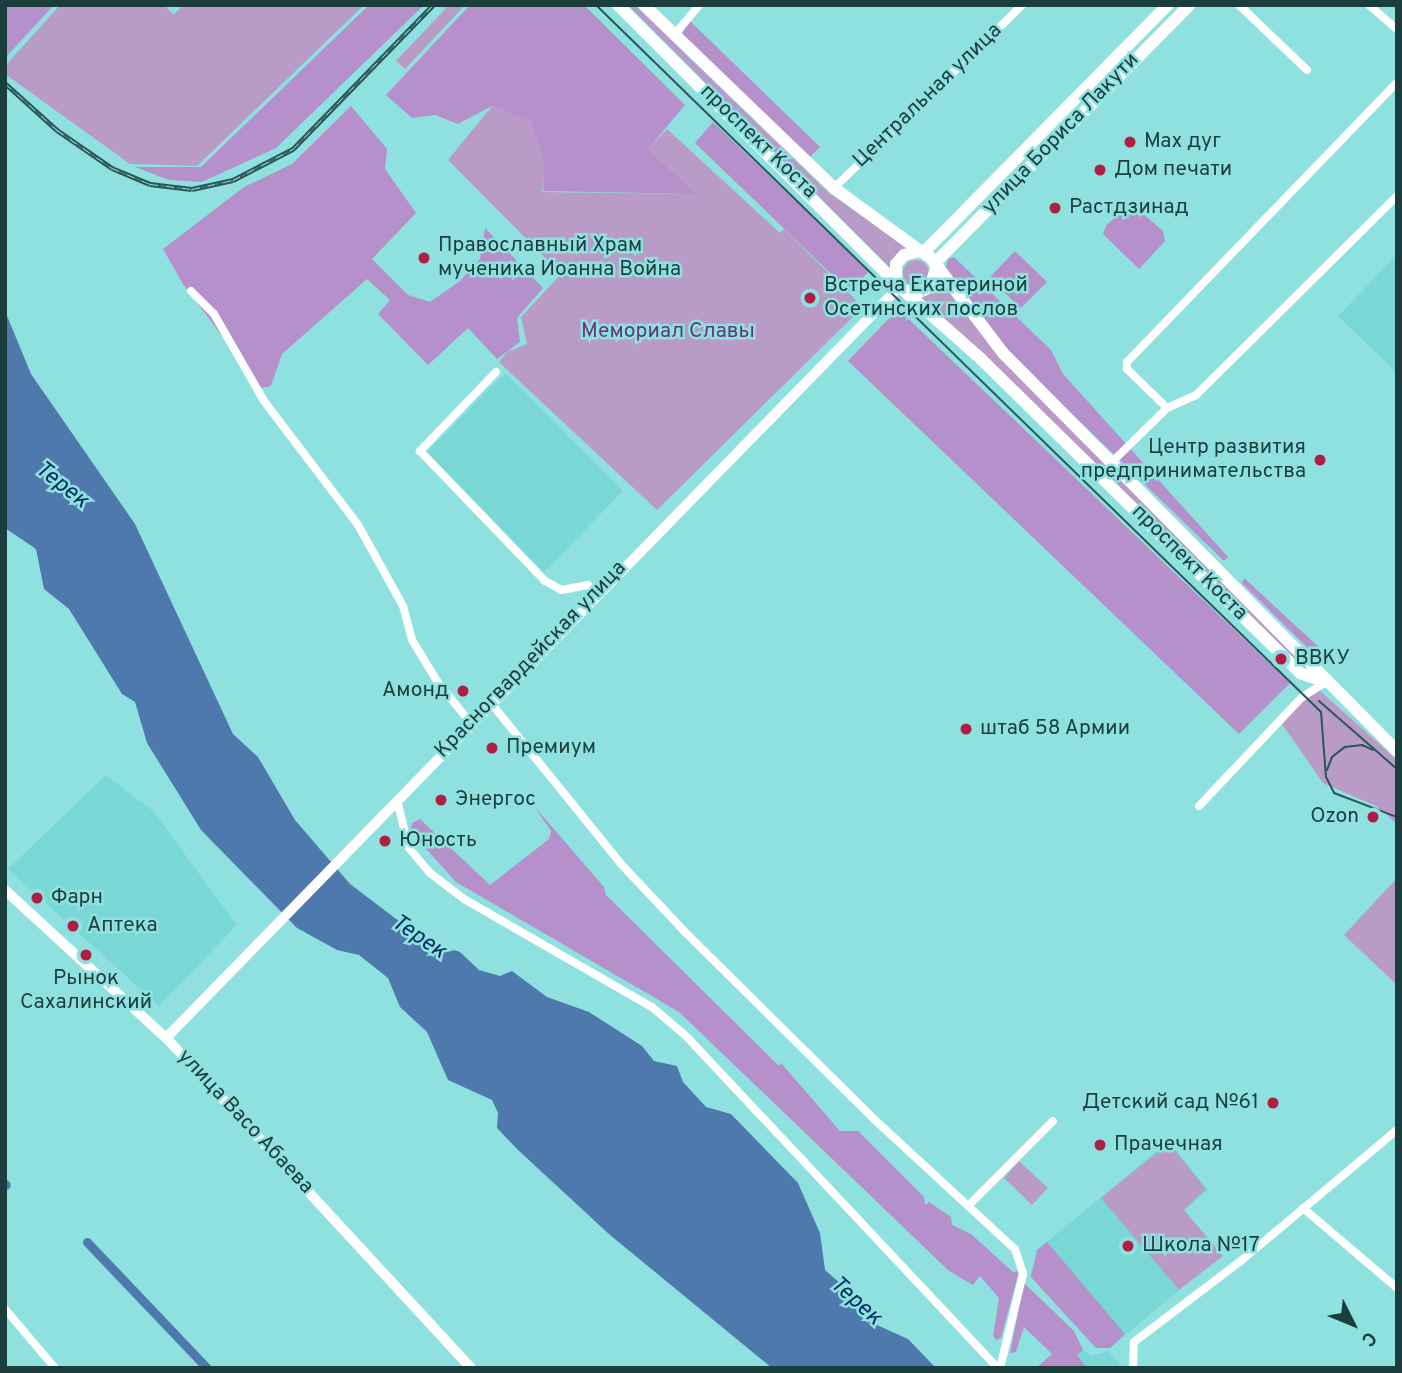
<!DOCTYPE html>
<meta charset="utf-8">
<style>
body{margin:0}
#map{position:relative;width:1402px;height:1373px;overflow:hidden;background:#8fe1df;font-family:Overpass,sans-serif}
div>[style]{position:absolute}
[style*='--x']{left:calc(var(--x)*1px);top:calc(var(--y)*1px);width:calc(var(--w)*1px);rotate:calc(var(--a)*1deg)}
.built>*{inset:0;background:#79d8d5}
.green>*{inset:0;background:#b89cc7}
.round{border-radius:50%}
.forest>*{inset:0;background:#b590ca}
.water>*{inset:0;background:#4e79ac}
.canal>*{height:9px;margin:-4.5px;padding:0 4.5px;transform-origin:4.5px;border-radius:4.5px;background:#4e79ac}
.minor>*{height:8px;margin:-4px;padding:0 4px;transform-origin:4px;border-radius:4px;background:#fff}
.tertiary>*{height:10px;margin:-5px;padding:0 5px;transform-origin:5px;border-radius:5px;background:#fff}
.secondary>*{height:10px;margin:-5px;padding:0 5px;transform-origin:5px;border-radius:5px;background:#fff}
.primary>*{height:12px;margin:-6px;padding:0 6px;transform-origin:6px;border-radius:6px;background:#fff}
.tram>*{height:2px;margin:-1px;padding:0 1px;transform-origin:1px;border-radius:1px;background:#2c5655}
.rail>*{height:5px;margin-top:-2.5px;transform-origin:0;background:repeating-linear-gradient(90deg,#8fe1df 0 8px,#2c5655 0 16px);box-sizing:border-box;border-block:2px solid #2c5655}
.dots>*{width:19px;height:19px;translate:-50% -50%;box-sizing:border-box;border:4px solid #8fe1df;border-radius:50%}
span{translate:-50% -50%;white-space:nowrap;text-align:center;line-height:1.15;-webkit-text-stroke:5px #8fe1df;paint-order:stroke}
.street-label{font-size:21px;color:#1b3e3d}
.poi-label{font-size:21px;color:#1b3e3d}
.left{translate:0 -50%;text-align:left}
.right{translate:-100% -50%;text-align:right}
.park-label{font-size:21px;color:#64357c}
.water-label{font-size:23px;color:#002f5f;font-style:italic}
.frame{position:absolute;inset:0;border:7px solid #1b3e3d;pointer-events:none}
.north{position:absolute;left:1318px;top:1289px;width:70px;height:70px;-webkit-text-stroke:5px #8fe1df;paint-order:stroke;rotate:133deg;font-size:19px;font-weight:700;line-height:28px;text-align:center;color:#1b3e3d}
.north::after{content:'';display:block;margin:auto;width:24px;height:32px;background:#1b3e3d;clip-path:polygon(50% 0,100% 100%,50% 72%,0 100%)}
</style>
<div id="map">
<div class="built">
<i style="clip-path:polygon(1397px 255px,1397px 373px,1338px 316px)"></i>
<i style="clip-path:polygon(505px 373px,623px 491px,544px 572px,427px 452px)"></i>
<i style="clip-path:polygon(106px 775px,153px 811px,237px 925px,159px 1006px,8px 869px)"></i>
<i style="clip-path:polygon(1169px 1141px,1208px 1190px,1184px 1210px,1221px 1255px,1110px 1348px,1096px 1348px,1030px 1276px,1037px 1250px)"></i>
<i style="clip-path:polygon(1083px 1350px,1092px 1356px,1108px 1351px,1124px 1368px,1087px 1368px,1077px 1355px)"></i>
</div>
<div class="green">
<i style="clip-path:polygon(60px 5px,164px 5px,174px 15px,183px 5px,364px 5px,197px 166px,130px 164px,5px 74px,5px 66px)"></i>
<i style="clip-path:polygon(449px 5px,465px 5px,405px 69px,396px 61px)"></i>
<i style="clip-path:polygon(628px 5px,635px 5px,829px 193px,909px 249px,891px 269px)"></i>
<i style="clip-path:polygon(492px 106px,530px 120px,546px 163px,542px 192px,695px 194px,648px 149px,667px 129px,780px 233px,784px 229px,863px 307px,657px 510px,499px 362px,507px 352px,527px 344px,521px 317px,561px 274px,448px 160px)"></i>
<i class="round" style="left:903px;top:260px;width:26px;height:26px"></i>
<i style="clip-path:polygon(939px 279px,992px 347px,1309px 664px,1304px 670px,921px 297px,932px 291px)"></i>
<i style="clip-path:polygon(1319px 690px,1397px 760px,1397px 824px,1376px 806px,1323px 783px,1282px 724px,1300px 702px)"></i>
<i style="clip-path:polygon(1397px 878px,1397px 985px,1344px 935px)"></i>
<i style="clip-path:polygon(1169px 1143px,1206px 1189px,1184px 1210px,1223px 1256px,1179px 1290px,1101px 1198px)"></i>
<i style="clip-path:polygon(1019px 1161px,1048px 1188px,1032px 1205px,1004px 1178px)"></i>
</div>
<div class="forest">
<i style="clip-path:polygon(5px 5px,54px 5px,5px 58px)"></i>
<i style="clip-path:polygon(369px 5px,424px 5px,276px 148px,202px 182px,169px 180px,135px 167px,201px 167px)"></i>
<i style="clip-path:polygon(470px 5px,584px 5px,685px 105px,648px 149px,696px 194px,543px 191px,545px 163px,530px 121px,492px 106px,458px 124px,435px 115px,412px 118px,386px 95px)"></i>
<i style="clip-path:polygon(689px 20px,820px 147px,809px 158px,682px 35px)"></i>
<i style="clip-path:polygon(351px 106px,387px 149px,385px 169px,416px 213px,372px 259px,408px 295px,430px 302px,460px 281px,480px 259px,485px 228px,543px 288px,517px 318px,520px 342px,497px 359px,468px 328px,428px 365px,378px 314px,390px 300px,367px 279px,282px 354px,271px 386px,261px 388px,183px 284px,163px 249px,244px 187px,292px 164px)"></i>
<i style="clip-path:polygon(713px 122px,869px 271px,850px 292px,695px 143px)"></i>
<i style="clip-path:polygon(1133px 205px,1163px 231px,1165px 241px,1139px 269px,1103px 234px,1107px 224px)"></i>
<i style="clip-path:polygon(1015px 251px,1047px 282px,1021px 308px,989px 278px)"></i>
<i style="clip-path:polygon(954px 257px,1051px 350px,1063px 374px,1228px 557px,1224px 561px,1007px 351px,946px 268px,948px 259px)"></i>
<i style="clip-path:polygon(898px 309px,1290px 683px,1239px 734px,848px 361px)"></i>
<i style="clip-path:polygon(1244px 578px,1323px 651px,1326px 659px,1319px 659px,1242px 583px)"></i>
<i style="clip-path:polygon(534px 806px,604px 887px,606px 895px,779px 1066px,781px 1063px,840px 1131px,858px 1131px,924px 1197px,925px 1205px,929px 1202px,951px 1217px,952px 1225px,971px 1234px,1013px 1272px,1019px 1271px,1001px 1338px,996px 1340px,993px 1336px,999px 1298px,980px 1276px,973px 1285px,949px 1271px,679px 1012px,456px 882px,410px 831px,412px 823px,420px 819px,490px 885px,549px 839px,551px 831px)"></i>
<i style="clip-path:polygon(1047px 1242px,1125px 1334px,1110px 1348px,1096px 1348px,1031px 1277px,1037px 1250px)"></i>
<i style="clip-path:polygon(1024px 1283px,1074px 1331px,1083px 1350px,1077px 1355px,1087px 1368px,1036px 1368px,1052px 1354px,1024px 1327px,1016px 1352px,1010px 1353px)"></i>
</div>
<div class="water">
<i style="clip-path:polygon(5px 311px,31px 374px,135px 524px,233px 734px,258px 757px,295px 820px,350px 884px,424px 940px,460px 952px,479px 970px,500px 976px,512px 971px,547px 997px,589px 1012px,642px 1046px,654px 1061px,677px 1066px,683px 1082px,706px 1107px,731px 1114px,798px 1183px,820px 1233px,825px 1270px,858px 1299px,866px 1320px,908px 1339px,936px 1368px,772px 1368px,610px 1235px,517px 1149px,497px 1128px,498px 1113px,492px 1100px,448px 1080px,427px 1032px,400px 1007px,388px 978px,359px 955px,337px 950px,297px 928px,201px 830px,147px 743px,135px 702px,122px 694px,69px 609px,44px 589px,36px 549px,5px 528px)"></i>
</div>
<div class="canal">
<i style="--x:5;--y:1184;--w:1;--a:45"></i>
<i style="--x:87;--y:1242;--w:174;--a:46.4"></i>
</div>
<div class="minor">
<i style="--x:1239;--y:5;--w:94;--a:43.7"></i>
<i style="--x:1369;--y:5;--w:37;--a:41"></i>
<i style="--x:675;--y:34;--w:38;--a:-50"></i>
<i style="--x:834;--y:188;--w:262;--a:-44.2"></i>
<i style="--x:191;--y:291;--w:33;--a:45"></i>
<i style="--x:214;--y:314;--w:100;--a:60.1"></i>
<i style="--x:264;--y:401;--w:156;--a:52.8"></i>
<i style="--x:358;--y:525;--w:93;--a:60.9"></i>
<i style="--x:403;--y:606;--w:35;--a:75"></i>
<i style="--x:412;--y:640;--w:52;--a:58.5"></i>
<i style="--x:439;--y:684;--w:49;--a:50.8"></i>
<i style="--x:496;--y:372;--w:110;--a:133.9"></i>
<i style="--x:420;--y:451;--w:180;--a:46.1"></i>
<i style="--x:545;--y:581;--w:19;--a:28"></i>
<i style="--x:562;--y:590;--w:26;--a:-11"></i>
<i style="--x:588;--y:585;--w:11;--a:45"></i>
<i style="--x:1167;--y:408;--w:56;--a:-135.7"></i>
<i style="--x:1127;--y:369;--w:7;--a:-90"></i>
<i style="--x:1127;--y:362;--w:389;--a:-46"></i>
<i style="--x:1112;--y:462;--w:77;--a:-44.5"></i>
<i style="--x:1167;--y:408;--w:32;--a:-24"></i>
<i style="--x:1196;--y:395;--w:283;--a:-44.7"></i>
<i style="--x:490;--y:702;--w:208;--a:51"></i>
<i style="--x:621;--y:864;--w:93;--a:46.7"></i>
<i style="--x:685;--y:932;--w:267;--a:44.7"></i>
<i style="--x:875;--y:1120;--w:190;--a:42.7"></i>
<i style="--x:1015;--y:1249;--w:26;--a:72"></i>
<i style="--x:1023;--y:1274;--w:97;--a:103.7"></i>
<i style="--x:397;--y:800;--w:49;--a:76"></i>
<i style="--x:409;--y:848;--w:33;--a:50"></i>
<i style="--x:430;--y:873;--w:43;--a:37.4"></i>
<i style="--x:464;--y:899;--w:217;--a:29.9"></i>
<i style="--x:652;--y:1007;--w:45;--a:40.5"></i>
<i style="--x:686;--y:1036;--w:456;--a:46.8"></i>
<i style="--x:1199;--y:806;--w:149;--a:-46.6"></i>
<i style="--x:1301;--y:698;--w:30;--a:-33"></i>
<i style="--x:968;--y:1206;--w:120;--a:-45"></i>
<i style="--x:1303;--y:1208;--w:123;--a:40.4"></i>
<i style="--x:5;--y:1309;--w:77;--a:49.7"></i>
<i style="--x:1133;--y:1368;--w:26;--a:-88"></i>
<i style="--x:1134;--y:1342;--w:136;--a:-37.2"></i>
<i style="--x:1242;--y:1260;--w:202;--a:-40"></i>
</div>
<div class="tertiary">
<i style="--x:5;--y:890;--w:219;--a:42.6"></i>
</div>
<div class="secondary">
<i style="--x:471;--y:1368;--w:449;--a:-132.7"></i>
<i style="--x:166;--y:1038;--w:1051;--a:-45.69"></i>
</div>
<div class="primary">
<i style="--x:618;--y:5;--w:402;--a:45"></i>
<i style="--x:902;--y:289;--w:106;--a:41.5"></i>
<i style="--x:981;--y:359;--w:448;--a:44.5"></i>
<i style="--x:1300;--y:673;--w:28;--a:19"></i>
<i style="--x:644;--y:5;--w:264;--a:43.9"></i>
<i style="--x:834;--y:188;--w:107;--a:36.2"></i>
<i style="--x:924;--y:252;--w:347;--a:-45.4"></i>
<i style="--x:935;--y:263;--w:362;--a:-45.4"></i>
<i style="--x:896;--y:281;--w:17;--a:-90"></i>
<i style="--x:896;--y:264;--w:12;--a:-48"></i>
<i style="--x:904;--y:255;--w:16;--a:-14"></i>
<i style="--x:920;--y:251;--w:13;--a:32"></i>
<i style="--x:931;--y:258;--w:119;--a:52.8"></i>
<i style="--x:1003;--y:353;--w:560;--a:45.29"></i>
<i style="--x:907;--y:291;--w:11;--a:10"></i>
<i style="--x:918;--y:293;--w:13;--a:-27"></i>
<i style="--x:930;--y:287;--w:19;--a:-72"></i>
</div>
<div class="tram">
<i style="--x:596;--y:5;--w:1013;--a:44.28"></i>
<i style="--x:1321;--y:712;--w:65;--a:85.6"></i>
<i style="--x:1326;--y:777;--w:18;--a:63"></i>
<i style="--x:1334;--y:793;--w:67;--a:20.9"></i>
<i style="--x:1319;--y:701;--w:103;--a:41.1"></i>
<i style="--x:1327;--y:770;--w:14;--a:-69"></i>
<i style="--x:1332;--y:757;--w:16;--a:-38"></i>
<i style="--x:1345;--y:747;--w:17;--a:-7"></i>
<i style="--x:1362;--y:745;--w:12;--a:24"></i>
</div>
<div class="rail">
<i style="--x:5;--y:83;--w:70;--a:42.1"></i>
<i style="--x:57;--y:130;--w:67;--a:34.6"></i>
<i style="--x:112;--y:168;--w:41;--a:22.8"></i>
<i style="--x:150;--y:184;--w:42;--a:6.8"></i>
<i style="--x:192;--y:189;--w:42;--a:-12.4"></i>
<i style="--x:233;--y:180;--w:68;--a:-27.3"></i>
<i style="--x:293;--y:149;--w:201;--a:-45.8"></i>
</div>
<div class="dots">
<i style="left:1130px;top:142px;background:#b11e44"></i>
<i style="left:1100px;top:170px;background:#b11e44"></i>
<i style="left:1055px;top:208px;background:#b11e44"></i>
<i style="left:424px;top:258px;background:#b11e44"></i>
<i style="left:810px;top:298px;background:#b11e44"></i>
<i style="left:1320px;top:460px;background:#b11e44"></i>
<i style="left:1281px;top:659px;background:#b11e44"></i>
<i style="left:463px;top:691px;background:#b11e44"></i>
<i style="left:966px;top:729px;background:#b11e44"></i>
<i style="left:492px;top:748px;background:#b11e44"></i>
<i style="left:441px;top:800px;background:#b11e44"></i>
<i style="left:1373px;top:817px;background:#b11e44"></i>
<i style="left:385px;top:841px;background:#b11e44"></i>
<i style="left:37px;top:898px;background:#b11e44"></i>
<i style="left:73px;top:926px;background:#b11e44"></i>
<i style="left:86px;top:955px;background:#b11e44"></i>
<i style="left:1273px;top:1103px;background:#b11e44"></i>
<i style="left:1100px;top:1145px;background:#b11e44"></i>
<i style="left:1128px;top:1246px;background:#b11e44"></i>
</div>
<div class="street-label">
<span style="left:928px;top:96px;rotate:-44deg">Центральная улица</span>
<span style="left:1061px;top:134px;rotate:-46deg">улица Бориса Лакути</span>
<span style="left:758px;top:142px;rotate:44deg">проспект Коста</span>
<span style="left:1189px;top:563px;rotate:45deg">проспект Коста</span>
<span style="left:531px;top:660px;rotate:-46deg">Красногвардейская улица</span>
<span style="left:245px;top:1122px;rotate:47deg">улица Васо Абаева</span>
</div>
<div class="poi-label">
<span class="left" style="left:1144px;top:142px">Мах дуг</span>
<span class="left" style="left:1114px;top:170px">Дом печати</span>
<span class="left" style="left:1069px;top:208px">Растдзинад</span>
<span class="left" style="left:438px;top:258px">Православный Храм<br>мученика Иоанна Война</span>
<span class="left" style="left:824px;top:298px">Встреча Екатериной<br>Осетинских послов</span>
<span class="right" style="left:1306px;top:460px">Центр развития<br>предпринимательства</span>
<span class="left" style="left:1295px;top:659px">ВВКУ</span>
<span class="right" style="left:449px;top:691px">Амонд</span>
<span class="left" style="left:980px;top:729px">штаб 58 Армии</span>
<span class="left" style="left:506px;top:748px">Премиум</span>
<span class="left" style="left:455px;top:800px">Энергос</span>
<span class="right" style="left:1359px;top:817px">Ozon</span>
<span class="left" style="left:399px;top:841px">Юность</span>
<span class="left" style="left:51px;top:898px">Фарн</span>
<span class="left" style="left:87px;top:926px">Аптека</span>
<span style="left:86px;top:991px">Рынок<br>Сахалинский</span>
<span class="right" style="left:1259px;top:1103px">Детский сад №61</span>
<span class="left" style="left:1114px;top:1145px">Прачечная</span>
<span class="left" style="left:1142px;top:1246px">Школа №17</span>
</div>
<div class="park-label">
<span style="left:668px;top:332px">Мемориал Славы</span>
</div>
<div class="water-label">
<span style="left:61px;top:486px;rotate:38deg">Терек</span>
<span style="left:418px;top:938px;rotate:34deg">Терек</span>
<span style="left:855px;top:1302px;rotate:42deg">Терек</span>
</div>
<div class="frame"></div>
<div class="north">С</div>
</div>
